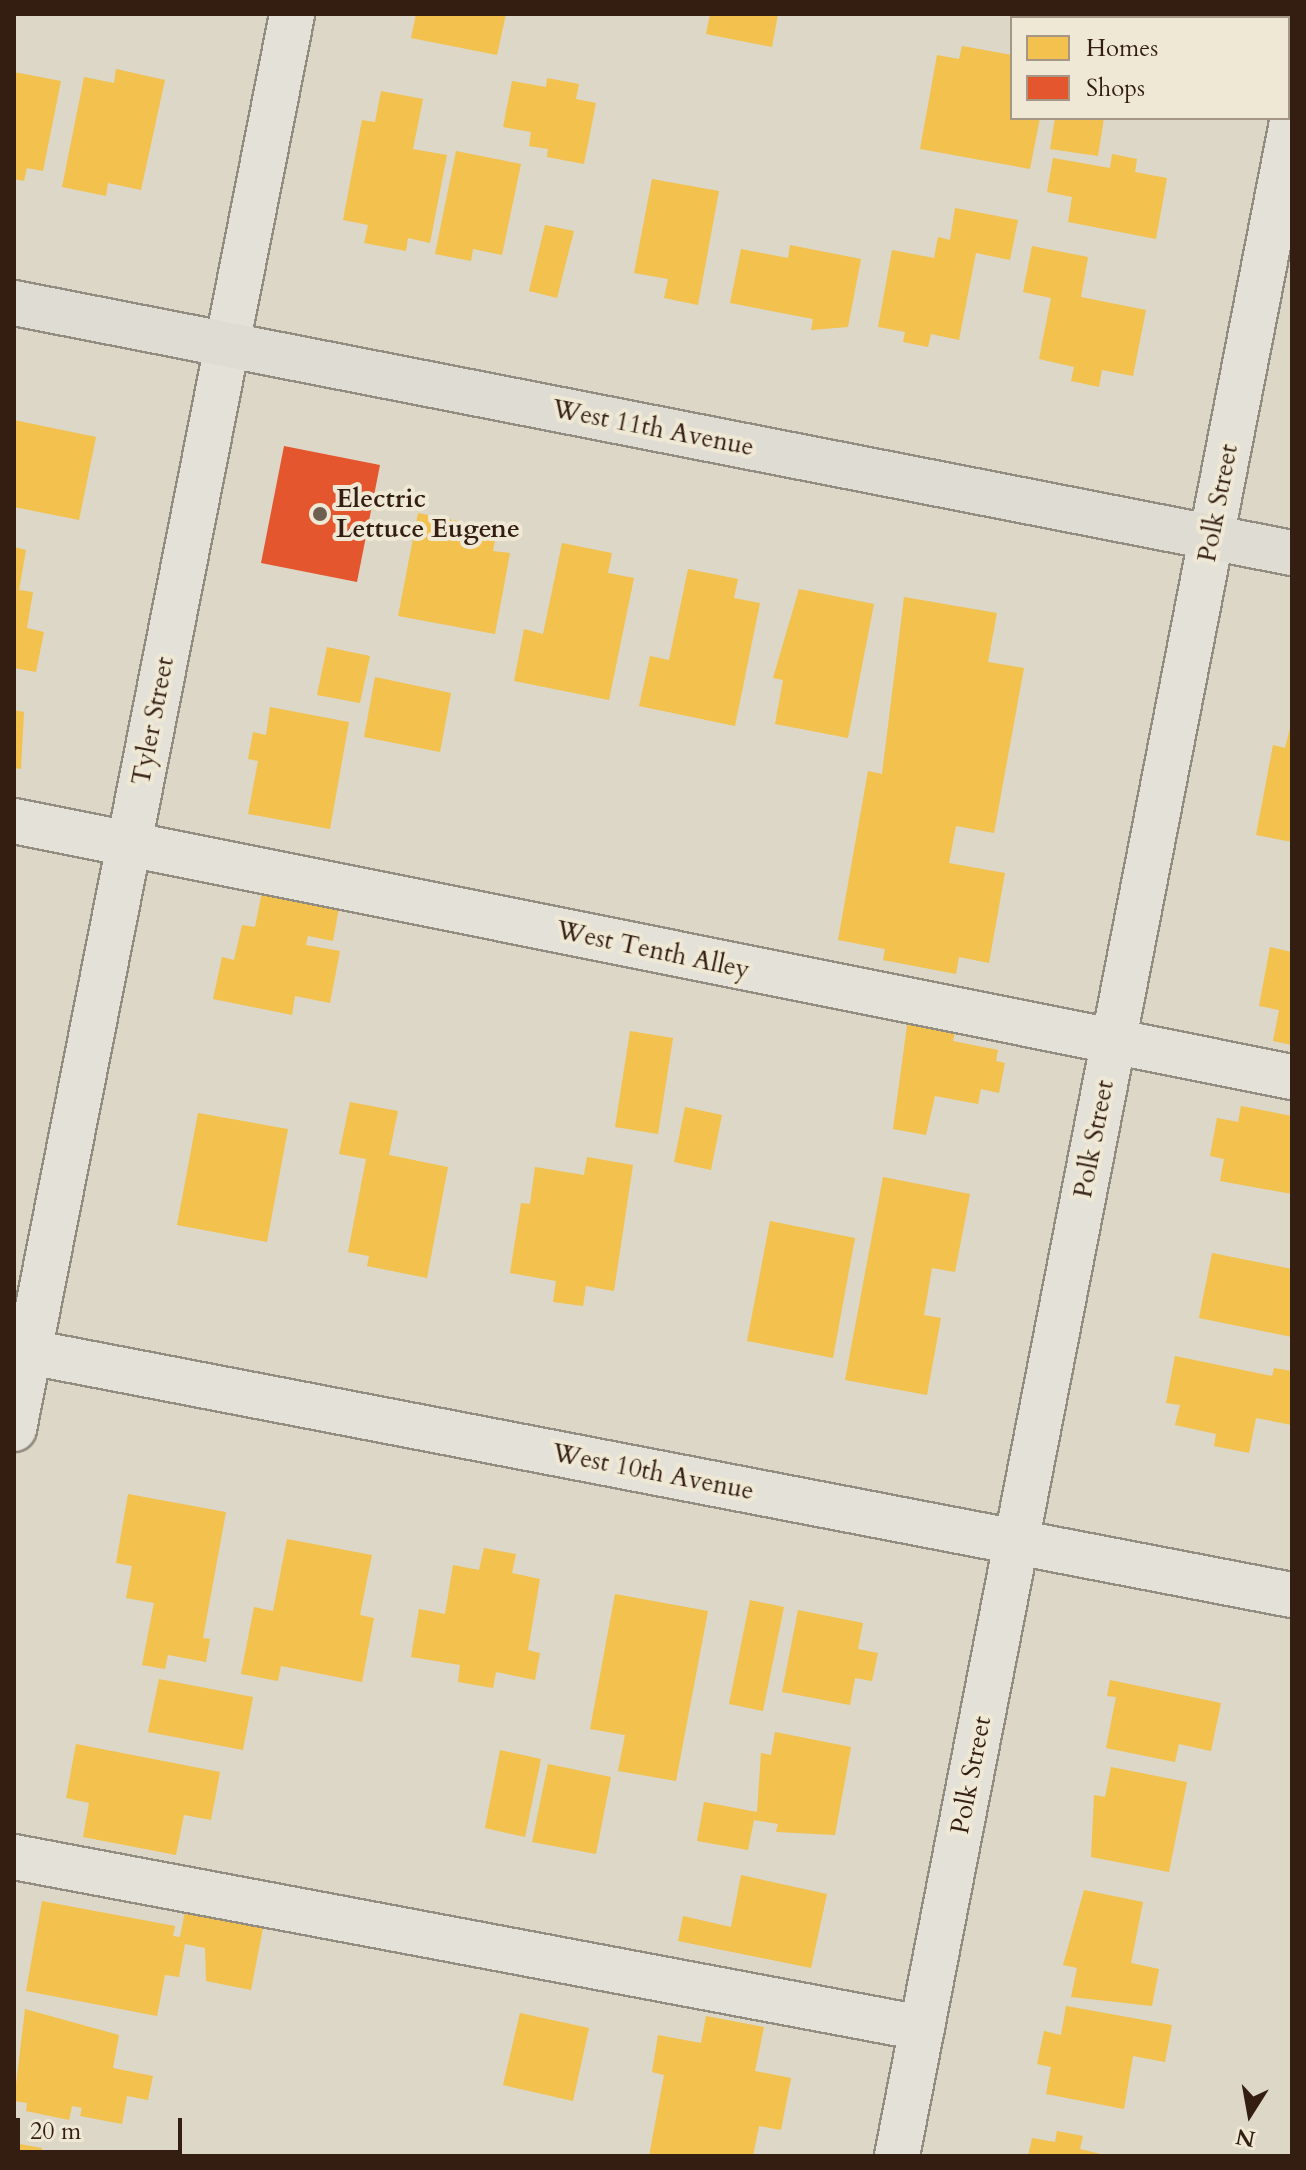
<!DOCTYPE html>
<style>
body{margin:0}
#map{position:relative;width:1306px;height:2170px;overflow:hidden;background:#dcd7c6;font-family:Cardo,serif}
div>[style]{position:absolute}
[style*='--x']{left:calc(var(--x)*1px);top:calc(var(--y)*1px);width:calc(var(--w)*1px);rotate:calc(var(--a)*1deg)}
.homes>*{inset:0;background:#f2c14e}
.shops>*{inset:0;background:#e4572e}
.roads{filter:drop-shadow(2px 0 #928c81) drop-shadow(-2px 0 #928c81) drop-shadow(0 2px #928c81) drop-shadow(0 -2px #928c81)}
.minor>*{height:44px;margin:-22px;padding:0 22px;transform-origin:22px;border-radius:22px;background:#e4e1d9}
.major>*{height:44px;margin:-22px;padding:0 22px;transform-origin:22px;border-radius:22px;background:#dfdcd3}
.dots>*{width:22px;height:22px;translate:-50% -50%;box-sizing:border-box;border:4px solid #eee8d4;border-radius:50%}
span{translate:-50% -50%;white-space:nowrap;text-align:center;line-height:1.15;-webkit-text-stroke:8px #eee8d4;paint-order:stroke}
.street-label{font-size:26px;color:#341e12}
.poi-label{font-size:26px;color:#341e12;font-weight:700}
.left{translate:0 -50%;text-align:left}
.frame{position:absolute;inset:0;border:16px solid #341e12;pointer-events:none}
.legend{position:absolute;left:1010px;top:16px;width:280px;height:104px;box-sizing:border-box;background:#eee8d4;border:2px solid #a49786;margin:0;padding:10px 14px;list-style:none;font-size:24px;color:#341e12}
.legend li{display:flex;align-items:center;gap:16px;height:40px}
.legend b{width:40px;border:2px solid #a49786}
.north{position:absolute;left:1210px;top:2074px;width:80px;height:80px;-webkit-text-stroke:6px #eee8d4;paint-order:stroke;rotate:191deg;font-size:22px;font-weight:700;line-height:32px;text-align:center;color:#341e12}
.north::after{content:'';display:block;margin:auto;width:28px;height:36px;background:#341e12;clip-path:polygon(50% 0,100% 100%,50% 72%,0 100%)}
.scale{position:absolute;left:16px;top:2118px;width:166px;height:36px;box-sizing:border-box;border:4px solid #341e12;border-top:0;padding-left:10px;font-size:24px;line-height:28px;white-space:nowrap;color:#341e12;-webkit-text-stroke:6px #eee8d4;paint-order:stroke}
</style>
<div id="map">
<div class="homes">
<i style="clip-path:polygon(416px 14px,506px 14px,497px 55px,411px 38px)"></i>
<i style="clip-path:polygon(710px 14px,778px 14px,772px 47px,706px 34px)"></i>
<i style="clip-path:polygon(962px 46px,1012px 55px,1012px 118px,1040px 118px,1030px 169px,920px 149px,937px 55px,959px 59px)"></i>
<i style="clip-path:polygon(116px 69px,165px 80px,141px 190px,108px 183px,106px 196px,62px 187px,84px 77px,114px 83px)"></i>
<i style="clip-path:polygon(14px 72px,61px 81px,43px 171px,27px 168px,24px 181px,14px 179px)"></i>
<i style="clip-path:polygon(547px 78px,579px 84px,576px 99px,596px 103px,584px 164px,547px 157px,548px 149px,529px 146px,531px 132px,503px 127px,512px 81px,546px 87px)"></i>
<i style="clip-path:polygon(381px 91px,423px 99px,413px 149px,447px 155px,430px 243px,408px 238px,406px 251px,364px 243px,368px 225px,343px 220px,362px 120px,375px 122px)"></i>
<i style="clip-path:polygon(1055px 118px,1104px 118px,1098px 156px,1050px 149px)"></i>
<i style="clip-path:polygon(456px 151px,521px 164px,502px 255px,473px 249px,471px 261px,435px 254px)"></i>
<i style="clip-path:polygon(1112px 154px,1137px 159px,1135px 172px,1167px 178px,1156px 239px,1068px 222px,1072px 197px,1047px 192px,1053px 158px,1110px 168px)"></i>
<i style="clip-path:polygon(652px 179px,719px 191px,698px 305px,664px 298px,668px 279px,634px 273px)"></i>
<i style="clip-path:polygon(955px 208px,1018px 220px,1010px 260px,976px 253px,959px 340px,931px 334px,928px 347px,903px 342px,905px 332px,878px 327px,892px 250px,934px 258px,938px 237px,950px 240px)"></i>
<i style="clip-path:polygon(545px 225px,574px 231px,557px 298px,529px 291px)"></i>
<i style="clip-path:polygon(790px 245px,861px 259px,848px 327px,811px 330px,813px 319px,730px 303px,741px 249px,788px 258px)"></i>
<i style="clip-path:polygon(1032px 246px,1088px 257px,1081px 297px,1146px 310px,1133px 376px,1102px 370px,1099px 387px,1071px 381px,1074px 367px,1039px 359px,1051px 298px,1023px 292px)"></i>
<i style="clip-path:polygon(14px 420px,96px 437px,79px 520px,14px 507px)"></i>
<i style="clip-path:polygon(418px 513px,497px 529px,493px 551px,510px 553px,495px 634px,398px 616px)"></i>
<i style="clip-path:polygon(562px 543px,612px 553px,608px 573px,634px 578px,609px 700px,514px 681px,524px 629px,543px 634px)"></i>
<i style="clip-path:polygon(14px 547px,26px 550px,19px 590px,33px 592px,27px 628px,44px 632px,36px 672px,14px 668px)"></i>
<i style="clip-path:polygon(688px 569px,738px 579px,734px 598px,760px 603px,735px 726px,639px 706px,650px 656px,669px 660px)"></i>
<i style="clip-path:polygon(799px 589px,874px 604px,848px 738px,775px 724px,783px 680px,773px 678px)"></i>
<i style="clip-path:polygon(904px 597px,997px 613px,988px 662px,1024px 668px,994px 833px,956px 826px,949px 863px,1005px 873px,989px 963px,959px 957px,956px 974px,883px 960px,885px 949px,838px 940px,868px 771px,882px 774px)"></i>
<i style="clip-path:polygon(327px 647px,370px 656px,360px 703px,317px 695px)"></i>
<i style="clip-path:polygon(375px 677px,451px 693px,440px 752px,364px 737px)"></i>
<i style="clip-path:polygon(270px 707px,349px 722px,330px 829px,248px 814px,258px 761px,248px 759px,253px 732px,266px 735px)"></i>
<i style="clip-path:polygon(14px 710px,24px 712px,21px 769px,14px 768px)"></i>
<i style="clip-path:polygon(1292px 720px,1292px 842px,1256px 835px,1273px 745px,1285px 748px)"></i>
<i style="clip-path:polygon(262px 892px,339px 908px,333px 941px,308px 936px,306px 945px,340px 951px,330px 1003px,295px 996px,292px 1015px,213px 999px,222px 957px,234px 960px,242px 925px,255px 927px)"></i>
<i style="clip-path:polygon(1270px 947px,1292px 952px,1292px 1045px,1273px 1041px,1279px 1010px,1259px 1006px)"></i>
<i style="clip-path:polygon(908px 1018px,956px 1028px,953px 1041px,998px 1050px,996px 1061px,1005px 1063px,999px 1093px,981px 1089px,978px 1104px,935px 1096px,926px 1135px,893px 1129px)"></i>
<i style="clip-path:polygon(630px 1031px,673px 1038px,658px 1134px,615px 1127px)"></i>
<i style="clip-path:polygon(350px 1102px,398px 1111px,389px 1155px,448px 1167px,427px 1278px,367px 1266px,369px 1256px,348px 1252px,366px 1159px,339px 1154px)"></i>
<i style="clip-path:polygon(1241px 1106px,1292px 1116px,1292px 1194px,1220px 1181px,1224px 1159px,1210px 1156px,1217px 1118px,1238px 1122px)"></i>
<i style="clip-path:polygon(685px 1107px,722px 1115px,711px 1170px,674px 1162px)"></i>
<i style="clip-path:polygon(198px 1113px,288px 1129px,267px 1242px,177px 1225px)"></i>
<i style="clip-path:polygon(587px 1157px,633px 1165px,614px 1291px,586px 1286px,583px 1306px,553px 1302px,556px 1281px,510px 1273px,521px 1203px,530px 1204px,535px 1167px,584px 1175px)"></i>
<i style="clip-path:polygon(883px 1177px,970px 1194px,955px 1272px,932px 1268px,924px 1315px,941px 1318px,927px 1395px,845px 1380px)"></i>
<i style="clip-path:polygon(770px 1221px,855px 1238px,833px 1358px,747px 1341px)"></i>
<i style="clip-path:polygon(1212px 1253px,1292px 1269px,1292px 1337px,1199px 1318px)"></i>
<i style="clip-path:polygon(1175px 1356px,1272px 1376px,1274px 1368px,1292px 1371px,1292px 1425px,1256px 1418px,1249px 1453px,1214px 1446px,1216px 1434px,1175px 1425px,1180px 1405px,1166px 1403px)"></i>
<i style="clip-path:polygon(128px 1494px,226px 1512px,203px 1638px,210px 1639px,206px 1662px,168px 1655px,165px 1669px,142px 1665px,154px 1603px,126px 1598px,132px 1566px,116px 1563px)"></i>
<i style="clip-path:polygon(287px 1539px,372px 1555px,360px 1615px,374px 1618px,362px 1682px,281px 1666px,278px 1681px,241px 1674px,254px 1607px,273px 1611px)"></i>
<i style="clip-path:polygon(484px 1548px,516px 1554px,512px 1573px,540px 1579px,528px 1650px,540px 1653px,535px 1680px,496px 1672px,493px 1688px,458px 1682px,460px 1665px,411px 1657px,419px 1609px,445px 1614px,453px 1565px,479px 1570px)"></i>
<i style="clip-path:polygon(615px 1594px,708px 1611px,676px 1781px,618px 1771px,625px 1735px,590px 1729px)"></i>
<i style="clip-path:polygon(750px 1600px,784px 1607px,763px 1711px,729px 1704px)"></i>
<i style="clip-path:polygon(798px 1610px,863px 1623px,858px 1649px,878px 1653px,872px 1681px,855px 1678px,850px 1705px,782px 1692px)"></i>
<i style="clip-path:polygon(159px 1679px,253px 1697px,243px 1750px,148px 1732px)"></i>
<i style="clip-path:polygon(1110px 1680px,1221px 1703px,1211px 1751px,1179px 1744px,1175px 1762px,1106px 1748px,1116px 1697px,1107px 1696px)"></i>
<i style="clip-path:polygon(775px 1732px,851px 1747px,835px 1835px,776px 1832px,778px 1824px,754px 1820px,748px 1850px,697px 1841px,704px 1802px,757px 1812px,761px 1753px,771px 1755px)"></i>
<i style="clip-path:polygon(76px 1744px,220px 1772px,211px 1820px,184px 1815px,176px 1855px,83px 1837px,89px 1803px,66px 1798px)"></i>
<i style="clip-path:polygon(500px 1750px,541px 1759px,525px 1837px,485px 1828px)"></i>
<i style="clip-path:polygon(548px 1764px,611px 1777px,596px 1854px,532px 1842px)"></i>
<i style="clip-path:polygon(1111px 1767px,1187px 1782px,1169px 1872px,1091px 1857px,1094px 1795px,1105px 1797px)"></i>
<i style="clip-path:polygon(741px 1875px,827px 1894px,811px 1968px,678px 1941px,683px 1916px,731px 1927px)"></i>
<i style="clip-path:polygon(1084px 1890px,1143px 1902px,1131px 1963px,1159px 1969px,1152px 2006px,1071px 1997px,1077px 1968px,1063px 1965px)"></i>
<i style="clip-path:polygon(42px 1901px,175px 1926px,173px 1936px,180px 1937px,186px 1905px,231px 1914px,229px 1922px,263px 1928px,251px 1990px,206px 1981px,205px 1948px,185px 1944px,179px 1977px,165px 1975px,157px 2016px,26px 1991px)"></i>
<i style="clip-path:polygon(1066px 2006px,1172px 2025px,1165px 2062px,1133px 2056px,1124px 2109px,1046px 2094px,1051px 2067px,1037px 2064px,1044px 2031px,1061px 2035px)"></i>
<i style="clip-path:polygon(25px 2009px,119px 2035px,113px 2068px,153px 2076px,148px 2100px,127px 2096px,122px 2124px,80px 2116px,82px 2108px,72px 2106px,69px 2120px,26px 2111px,27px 2103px,14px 2101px)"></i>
<i style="clip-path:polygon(520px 2013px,589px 2028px,573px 2101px,503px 2085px)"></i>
<i style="clip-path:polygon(706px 2016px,764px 2027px,755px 2071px,791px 2078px,781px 2130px,759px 2126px,753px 2156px,649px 2156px,664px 2075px,652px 2072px,658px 2035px,701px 2043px)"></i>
<i style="clip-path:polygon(1057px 2131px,1083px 2136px,1080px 2149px,1109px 2156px,1028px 2156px,1032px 2138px,1055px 2142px)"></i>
<i style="clip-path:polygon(14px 2143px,42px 2148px,41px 2156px,14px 2156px)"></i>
</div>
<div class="shops">
<i style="clip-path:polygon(284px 446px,380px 465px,357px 582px,261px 563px)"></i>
</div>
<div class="roads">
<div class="minor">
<i style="--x:1140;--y:14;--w:20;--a:11"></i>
<i style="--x:1288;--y:43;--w:4;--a:14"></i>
<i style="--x:14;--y:821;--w:1303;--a:11.33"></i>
<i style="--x:14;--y:1349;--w:1301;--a:10.9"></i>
<i style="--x:14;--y:1429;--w:1442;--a:-78.88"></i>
<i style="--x:14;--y:1857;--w:924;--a:10.67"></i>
<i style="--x:897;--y:2156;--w:2072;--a:-79.01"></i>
</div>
<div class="major">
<i style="--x:14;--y:303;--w:1302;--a:11.07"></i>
</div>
</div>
<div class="dots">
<i style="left:320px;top:514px;background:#6f5f51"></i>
</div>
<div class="street-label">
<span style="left:653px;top:428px;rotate:11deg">West 11th Avenue</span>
<span style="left:1218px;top:503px;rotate:-79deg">Polk Street</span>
<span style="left:153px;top:721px;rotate:-79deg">Tyler Street</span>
<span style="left:653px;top:950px;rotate:12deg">West Tenth Alley</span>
<span style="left:1094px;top:1139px;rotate:-79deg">Polk Street</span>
<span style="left:653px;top:1472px;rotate:11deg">West 10th Avenue</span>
<span style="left:971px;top:1775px;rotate:-79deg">Polk Street</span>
</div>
<div class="poi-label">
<span class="left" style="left:336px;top:514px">Electric<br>Lettuce Eugene</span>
</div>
<div class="frame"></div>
<ul class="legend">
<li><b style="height:22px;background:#f2c14e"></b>Homes</li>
<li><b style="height:22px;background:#e4572e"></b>Shops</li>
</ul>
<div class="north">N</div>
<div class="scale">20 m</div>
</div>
